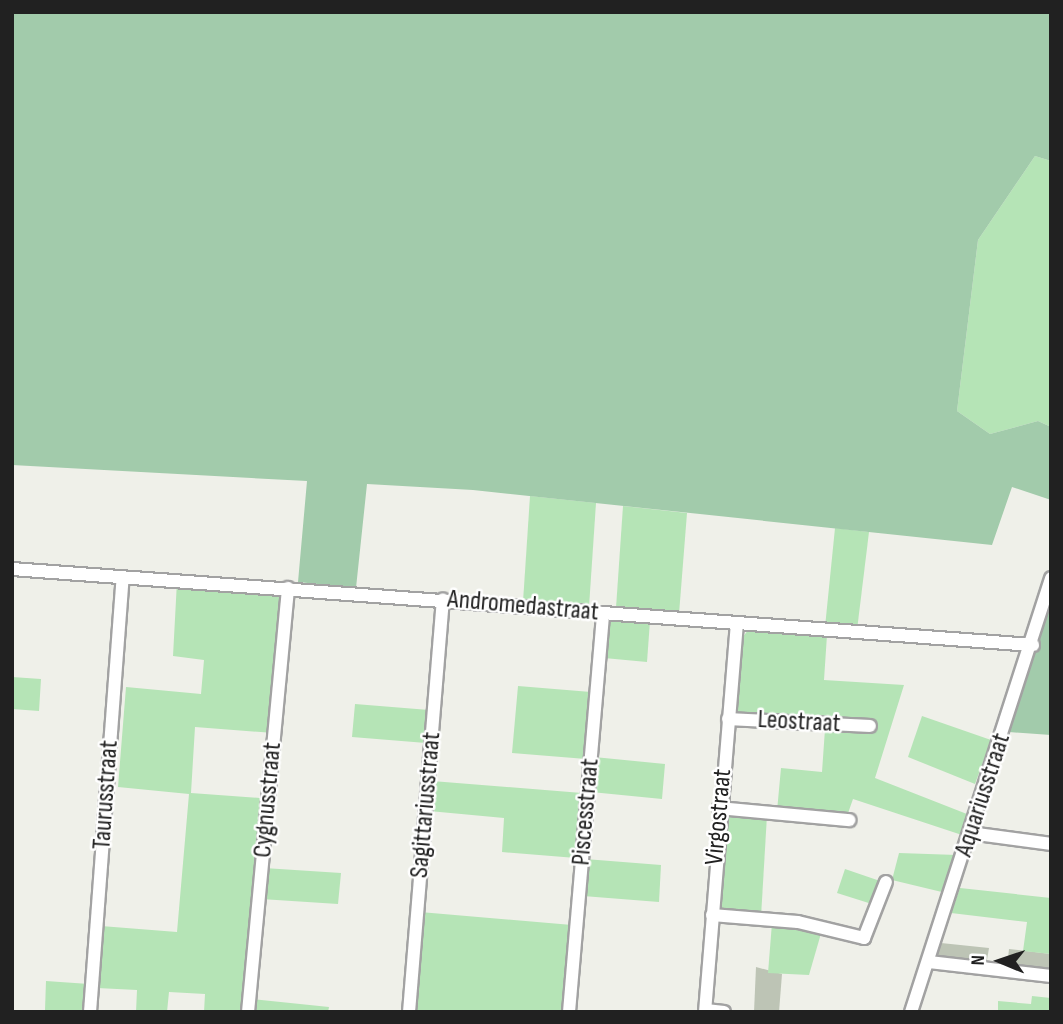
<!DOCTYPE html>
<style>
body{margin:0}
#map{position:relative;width:1063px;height:1024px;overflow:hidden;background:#eff0e9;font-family:"Sofia Sans Condensed",sans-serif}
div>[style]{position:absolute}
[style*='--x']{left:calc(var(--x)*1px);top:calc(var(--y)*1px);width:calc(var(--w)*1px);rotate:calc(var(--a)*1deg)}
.construction>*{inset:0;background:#bdc4b5}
.grass>*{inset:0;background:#b5e4b6}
.forest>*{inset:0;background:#a2cbab}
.roads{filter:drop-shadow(2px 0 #a2a2a2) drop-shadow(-2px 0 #a2a2a2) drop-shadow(0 2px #a2a2a2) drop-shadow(0 -2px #a2a2a2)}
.minor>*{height:12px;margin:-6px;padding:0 6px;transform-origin:6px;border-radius:6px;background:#fff}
span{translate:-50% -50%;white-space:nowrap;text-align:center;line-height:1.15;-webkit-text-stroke:5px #fff;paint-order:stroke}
.street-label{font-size:26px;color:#212121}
.frame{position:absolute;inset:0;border:14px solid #212121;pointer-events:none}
.north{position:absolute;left:965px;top:926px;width:70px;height:70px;-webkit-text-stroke:5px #fff;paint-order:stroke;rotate:272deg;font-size:19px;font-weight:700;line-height:28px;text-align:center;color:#212121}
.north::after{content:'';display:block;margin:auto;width:24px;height:32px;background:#212121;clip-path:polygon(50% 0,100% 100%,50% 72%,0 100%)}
</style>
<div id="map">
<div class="construction">
<i style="clip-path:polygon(941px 943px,989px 948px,986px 966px,936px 959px)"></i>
<i style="clip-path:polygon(1009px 949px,1051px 954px,1051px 973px,1007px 968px)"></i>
<i style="clip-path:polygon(756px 967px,782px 974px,779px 1012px,754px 1012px)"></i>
</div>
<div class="grass">
<i style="clip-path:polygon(1035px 156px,1051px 161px,1051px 427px,1038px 421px,990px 434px,957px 411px,978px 240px)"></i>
<i style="clip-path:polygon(530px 496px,596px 503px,589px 607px,523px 602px)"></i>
<i style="clip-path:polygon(623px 506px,687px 513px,679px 614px,616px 608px)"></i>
<i style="clip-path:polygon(835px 528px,869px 532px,857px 630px,825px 627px)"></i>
<i style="clip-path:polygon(177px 581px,282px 594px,274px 733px,195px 727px,191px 793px,260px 798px,244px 1012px,204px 1012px,205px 994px,169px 992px,167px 1012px,136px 1012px,137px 990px,97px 988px,101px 926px,177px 932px,189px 794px,118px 787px,126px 687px,201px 694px,204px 660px,173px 656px)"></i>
<i style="clip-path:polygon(611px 619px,650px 621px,647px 662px,604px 658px)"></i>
<i style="clip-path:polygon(749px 629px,827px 635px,824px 680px,904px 685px,875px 778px,972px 816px,965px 836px,853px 799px,847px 816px,777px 811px,781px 768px,822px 772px,825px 729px,870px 732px,872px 723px,736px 714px,738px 643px)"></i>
<i style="clip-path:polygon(12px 677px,41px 679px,39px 711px,12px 709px)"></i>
<i style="clip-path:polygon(518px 686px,591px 692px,586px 759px,512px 753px)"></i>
<i style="clip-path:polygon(355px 704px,429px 710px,426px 743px,352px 737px)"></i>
<i style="clip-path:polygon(922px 716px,991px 740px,975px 784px,908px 757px)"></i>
<i style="clip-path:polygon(594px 757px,665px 764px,662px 799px,591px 792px)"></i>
<i style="clip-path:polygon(432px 781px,582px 793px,576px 858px,502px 852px,504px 818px,429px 811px)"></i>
<i style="clip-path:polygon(725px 812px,767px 815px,761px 917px,721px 914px,715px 905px)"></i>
<i style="clip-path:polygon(899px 853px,957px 855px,946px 893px,892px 880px)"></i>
<i style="clip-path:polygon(585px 859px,661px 865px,659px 902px,583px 896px)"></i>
<i style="clip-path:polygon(264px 868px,341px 873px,338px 904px,261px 899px)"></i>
<i style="clip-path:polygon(845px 869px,883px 882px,875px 905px,837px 893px)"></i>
<i style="clip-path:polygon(960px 888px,1051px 898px,1051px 954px,1023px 951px,1027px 922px,951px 913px)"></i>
<i style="clip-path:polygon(420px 912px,572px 925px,565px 1012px,412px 1012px)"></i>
<i style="clip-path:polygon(772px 923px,822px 930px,809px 975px,768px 973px)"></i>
<i style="clip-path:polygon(46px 981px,89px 984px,87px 1012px,45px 1010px)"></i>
<i style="clip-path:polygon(1032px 996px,1051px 998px,1051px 1012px,998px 1012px,998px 1001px,1031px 1004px)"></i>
<i style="clip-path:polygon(252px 999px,329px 1007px,328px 1012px,251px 1012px)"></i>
</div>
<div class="forest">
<i style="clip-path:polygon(12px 12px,1051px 12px,1051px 161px,1035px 156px,978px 240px,957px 411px,990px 434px,1038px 421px,1051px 427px,1051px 500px,1012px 487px,992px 545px,473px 490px,367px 484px,356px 588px,298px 582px,307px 481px,12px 465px)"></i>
<i style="clip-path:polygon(1051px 601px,1051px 735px,1009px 732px)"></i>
</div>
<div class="roads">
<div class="minor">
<i style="--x:12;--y:569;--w:1024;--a:4.26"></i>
<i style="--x:728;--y:719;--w:142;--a:2.8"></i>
<i style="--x:719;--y:808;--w:131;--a:5.3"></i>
<i style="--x:970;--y:833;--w:82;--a:7.7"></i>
<i style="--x:712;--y:915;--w:86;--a:4.7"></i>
<i style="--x:798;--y:922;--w:68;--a:13.6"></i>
<i style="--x:864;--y:938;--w:60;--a:-68.6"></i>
<i style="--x:929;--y:962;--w:123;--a:6.5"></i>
<i style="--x:706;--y:1010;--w:18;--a:6"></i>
<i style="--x:90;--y:1012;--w:436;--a:-85.7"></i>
<i style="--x:248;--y:1012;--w:426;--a:-84.6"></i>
<i style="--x:409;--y:1012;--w:414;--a:-85.3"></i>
<i style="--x:569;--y:1012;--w:400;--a:-85.1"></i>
<i style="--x:705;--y:1012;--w:390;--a:-85.3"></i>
<i style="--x:911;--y:1012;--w:456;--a:-72.1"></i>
</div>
</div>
<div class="street-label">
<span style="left:523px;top:606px;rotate:5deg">Andromedastraat</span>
<span style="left:799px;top:722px;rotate:3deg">Leostraat</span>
<span style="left:106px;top:795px;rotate:-86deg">Taurusstraat</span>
<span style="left:983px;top:795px;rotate:-72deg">Aquariusstraat</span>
<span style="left:268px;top:800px;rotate:-85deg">Cygnusstraat</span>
<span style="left:426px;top:805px;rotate:-85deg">Sagittariusstraat</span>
<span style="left:586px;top:812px;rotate:-85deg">Piscesstraat</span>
<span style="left:719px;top:817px;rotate:-85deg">Virgostraat</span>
</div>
<div class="frame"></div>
<div class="north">N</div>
</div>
